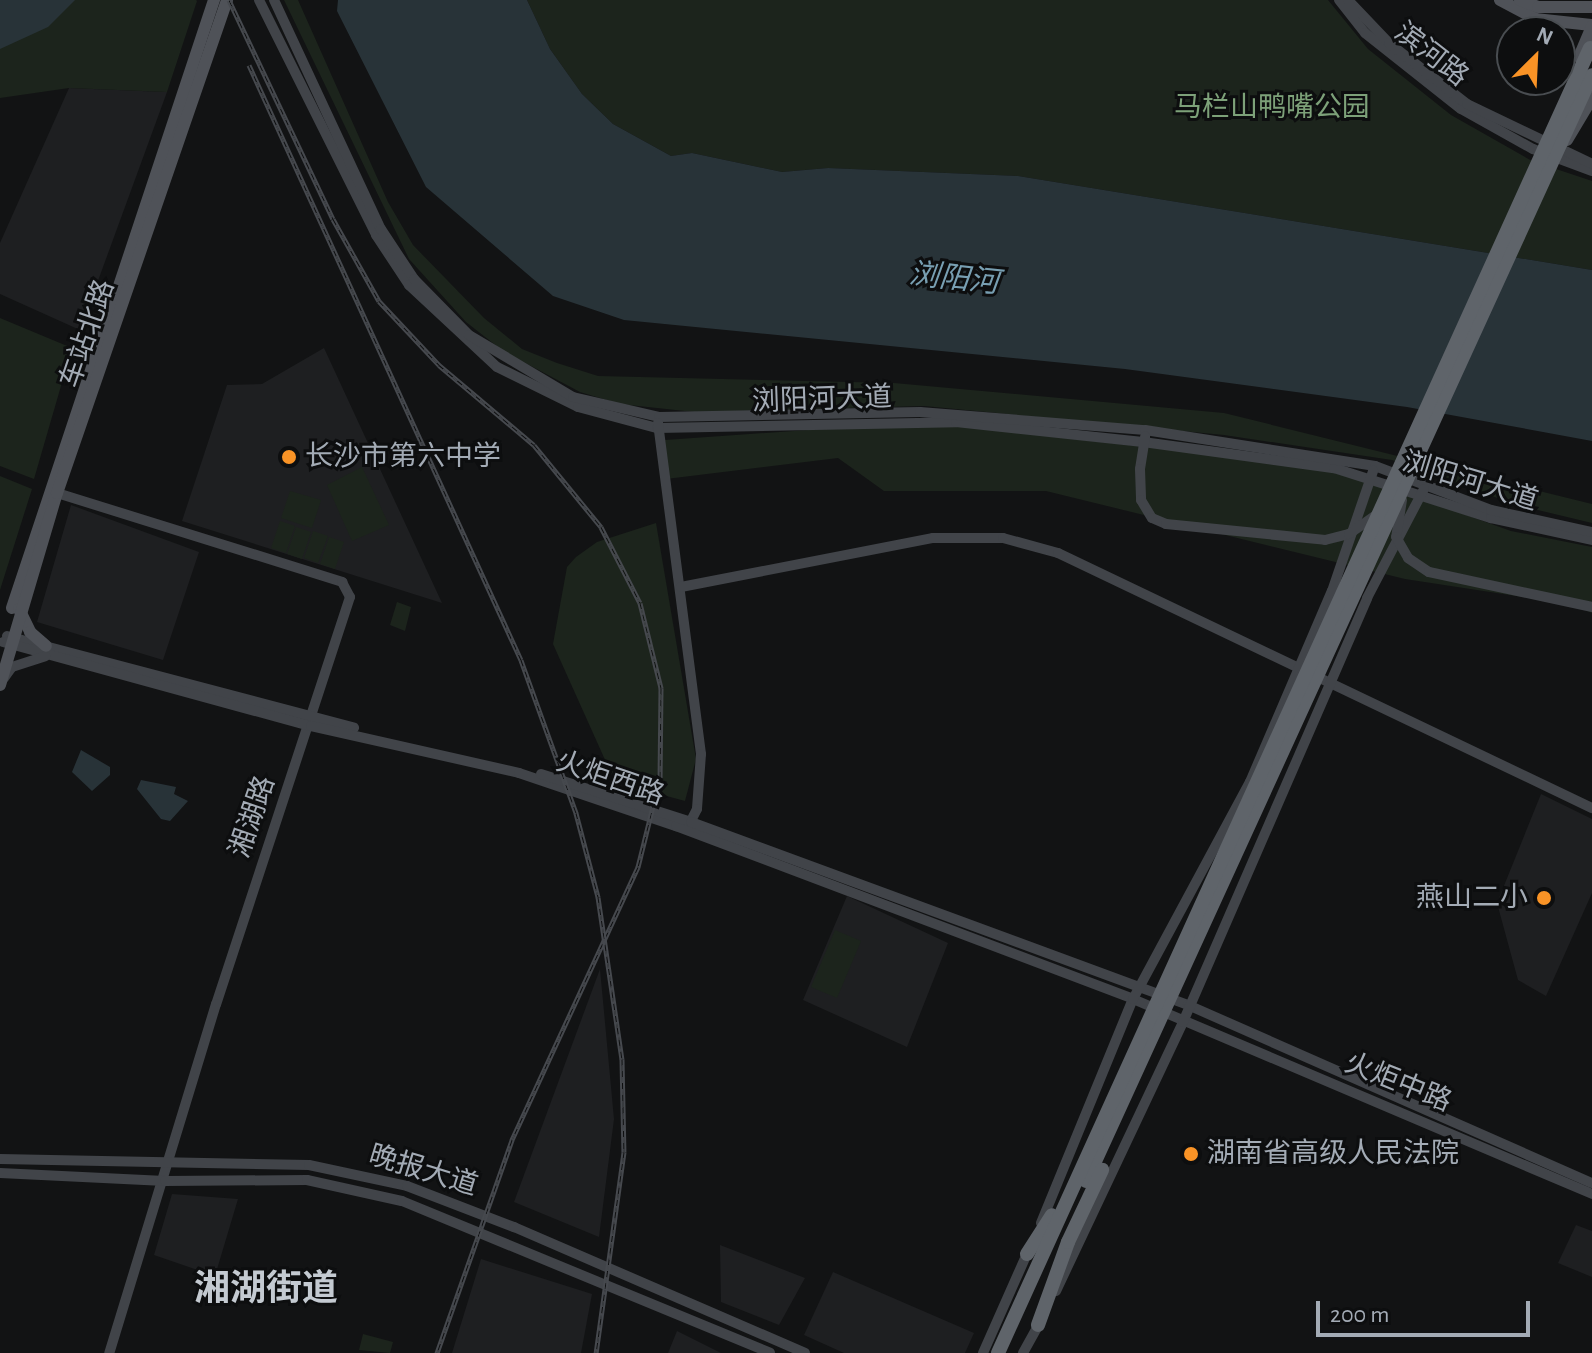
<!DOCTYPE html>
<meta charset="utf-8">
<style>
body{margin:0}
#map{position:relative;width:1592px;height:1353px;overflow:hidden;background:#121314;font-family:"Alegreya Sans","Noto Sans SC",sans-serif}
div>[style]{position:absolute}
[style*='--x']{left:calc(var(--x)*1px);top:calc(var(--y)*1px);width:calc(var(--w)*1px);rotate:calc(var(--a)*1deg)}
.built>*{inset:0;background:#1e1f21}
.green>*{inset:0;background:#1c241c}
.water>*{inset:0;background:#283338}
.secondary>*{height:10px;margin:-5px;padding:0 5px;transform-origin:5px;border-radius:5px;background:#414449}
.primary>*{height:12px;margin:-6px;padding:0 6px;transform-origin:6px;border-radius:6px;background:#4f5258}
.highway>*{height:14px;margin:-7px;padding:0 7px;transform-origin:7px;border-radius:7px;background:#5f646a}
.rail>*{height:5px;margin-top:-2.5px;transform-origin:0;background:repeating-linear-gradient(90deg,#0d0e0f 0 6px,#46494e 0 12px);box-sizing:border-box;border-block:2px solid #46494e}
.secondary-bridge>*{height:10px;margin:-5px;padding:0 5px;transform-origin:5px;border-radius:5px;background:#414449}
.primary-bridge>*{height:12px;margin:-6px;padding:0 6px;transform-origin:6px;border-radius:6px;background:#4f5258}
.highway-bridge>*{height:14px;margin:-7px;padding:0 7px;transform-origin:7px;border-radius:7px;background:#5f646a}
.dots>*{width:22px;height:22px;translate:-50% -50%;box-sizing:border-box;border:4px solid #0d0e0f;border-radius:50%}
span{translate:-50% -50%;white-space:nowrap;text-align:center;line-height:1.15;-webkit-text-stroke:6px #0d0e0f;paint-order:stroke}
.street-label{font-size:28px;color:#a3abb5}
.park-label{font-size:28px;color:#7da179}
.poi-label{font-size:28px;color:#a3abb5}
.left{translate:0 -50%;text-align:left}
.right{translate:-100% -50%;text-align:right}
.water-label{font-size:30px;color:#789fb2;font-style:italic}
.district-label{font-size:36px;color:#c4cad1;font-weight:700}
.north{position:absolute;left:1496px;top:16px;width:80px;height:80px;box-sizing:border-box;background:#0d0e0f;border:2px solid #494d51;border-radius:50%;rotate:24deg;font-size:22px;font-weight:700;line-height:32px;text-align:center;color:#a3abb5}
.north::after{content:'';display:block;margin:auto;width:28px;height:36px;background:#f99326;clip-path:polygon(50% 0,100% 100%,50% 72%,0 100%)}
.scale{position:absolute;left:1316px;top:1301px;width:214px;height:36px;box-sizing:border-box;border:4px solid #a3abb5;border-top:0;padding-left:10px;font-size:24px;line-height:28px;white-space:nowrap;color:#a3abb5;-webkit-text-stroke:6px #0d0e0f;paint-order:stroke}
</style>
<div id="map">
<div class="built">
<i style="clip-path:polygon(69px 88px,167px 92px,80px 330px,0 294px,0 243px)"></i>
<i style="clip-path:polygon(324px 348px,442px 603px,182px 521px,227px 385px,262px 384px)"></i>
<i style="clip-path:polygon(71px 505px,199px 552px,163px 660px,37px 622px)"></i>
<i style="clip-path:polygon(1541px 794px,1592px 819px,1592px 893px,1546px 996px,1518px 980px,1497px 903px)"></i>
<i style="clip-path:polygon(847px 896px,948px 943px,907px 1047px,803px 1000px)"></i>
<i style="clip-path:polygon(600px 969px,614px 1119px,599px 1237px,514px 1202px)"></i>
<i style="clip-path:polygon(172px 1194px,238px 1199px,215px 1276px,154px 1255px)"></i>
<i style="clip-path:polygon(1576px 1225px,1592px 1231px,1592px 1277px,1558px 1263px)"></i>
<i style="clip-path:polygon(720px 1245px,805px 1278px,779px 1325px,721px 1302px)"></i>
<i style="clip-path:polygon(481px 1259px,592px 1294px,581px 1353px,452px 1353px)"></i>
<i style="clip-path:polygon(833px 1272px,974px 1333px,965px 1353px,844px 1353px,804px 1335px)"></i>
<i style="clip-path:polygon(677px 1331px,721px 1353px,668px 1353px)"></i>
</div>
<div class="green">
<i style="clip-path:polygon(0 0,196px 0,197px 1px,167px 92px,69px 88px,0 98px)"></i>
<i style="clip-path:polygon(284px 0,298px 0,388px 202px,413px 245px,484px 318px,522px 349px,557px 363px,598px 376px,894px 383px,1224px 413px,1592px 504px,1592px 523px,1517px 505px,1392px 460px,1224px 435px,924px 406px,694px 412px,620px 404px,580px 392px,503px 351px,466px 322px,409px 259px)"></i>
<i style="clip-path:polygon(527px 0,1328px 0,1368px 49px,1451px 115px,1532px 161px,1592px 181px,1592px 270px,1018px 176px,828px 168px,782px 172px,692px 153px,671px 156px,613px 124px,582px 94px,550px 49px)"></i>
<i style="clip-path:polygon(0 318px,72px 348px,34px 479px,0 466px)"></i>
<i style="clip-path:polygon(922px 422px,1334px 468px,1511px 531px,1592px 547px,1592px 613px,1575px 605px,1405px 579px,1046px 491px,884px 491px,838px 458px,666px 479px,665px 440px)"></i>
<i style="clip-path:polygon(362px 467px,389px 525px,352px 541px,327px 485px)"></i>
<i style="clip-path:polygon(0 476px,32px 489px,0 590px)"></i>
<i style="clip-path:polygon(290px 491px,321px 500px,312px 528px,281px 518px)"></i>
<i style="clip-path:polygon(280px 521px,295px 526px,286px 553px,271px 548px)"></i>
<i style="clip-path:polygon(656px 523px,696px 759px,685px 801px,615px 782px,553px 644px,567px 567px,576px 557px,597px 542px)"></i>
<i style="clip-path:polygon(296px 527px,311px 532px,302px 559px,287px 554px)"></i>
<i style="clip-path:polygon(313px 531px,328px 536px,318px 563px,304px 558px)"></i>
<i style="clip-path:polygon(329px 537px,344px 542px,335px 569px,320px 564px)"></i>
<i style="clip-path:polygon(397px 602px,411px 607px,405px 631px,390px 625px)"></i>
<i style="clip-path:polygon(835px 930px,861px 941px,837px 998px,811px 987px)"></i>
<i style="clip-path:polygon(363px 1334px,393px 1342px,390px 1353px,359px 1350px)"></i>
</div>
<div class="water">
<i style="clip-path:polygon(0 0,75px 0,48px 27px,0 49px)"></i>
<i style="clip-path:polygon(338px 0,527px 0,550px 49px,582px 94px,613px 124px,671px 156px,692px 153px,782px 172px,828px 168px,1018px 176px,1592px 270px,1592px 441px,1407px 407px,1125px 369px,624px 320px,553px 296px,426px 187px,337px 11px)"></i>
<i style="clip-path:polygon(81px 750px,110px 767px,110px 775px,92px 791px,72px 772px)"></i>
<i style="clip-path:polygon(141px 780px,176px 787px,174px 794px,188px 801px,170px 821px,161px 819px,137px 789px)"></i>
</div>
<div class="secondary">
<i style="--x:259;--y:0;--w:263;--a:63.5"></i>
<i style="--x:376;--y:235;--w:60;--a:56.6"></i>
<i style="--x:409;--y:285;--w:120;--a:43"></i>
<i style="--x:497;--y:367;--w:90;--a:26.3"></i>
<i style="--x:578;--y:407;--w:82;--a:14.9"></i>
<i style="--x:657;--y:428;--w:299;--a:-1.1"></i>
<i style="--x:956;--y:422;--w:188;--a:6.1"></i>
<i style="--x:1143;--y:442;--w:193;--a:7.8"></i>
<i style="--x:1334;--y:468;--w:165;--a:17.7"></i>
<i style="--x:1491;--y:518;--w:103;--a:12.3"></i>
<i style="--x:274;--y:0;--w:253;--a:65"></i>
<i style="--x:381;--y:229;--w:60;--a:56.6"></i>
<i style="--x:414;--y:279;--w:78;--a:45.5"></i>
<i style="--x:469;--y:335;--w:121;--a:30.8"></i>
<i style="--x:573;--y:397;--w:88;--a:13.1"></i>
<i style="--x:659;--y:417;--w:261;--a:-1.1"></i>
<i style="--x:920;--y:412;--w:226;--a:4.6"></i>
<i style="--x:1145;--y:430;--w:233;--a:8.9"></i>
<i style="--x:1375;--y:466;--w:124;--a:20.8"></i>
<i style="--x:1491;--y:510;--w:103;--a:12.3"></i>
<i style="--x:1339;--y:0;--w:42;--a:51.8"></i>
<i style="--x:1365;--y:33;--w:122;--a:38.4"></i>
<i style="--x:1461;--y:109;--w:82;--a:29.1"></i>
<i style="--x:1533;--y:149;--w:63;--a:20.4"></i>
<i style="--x:1348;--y:0;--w:59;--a:46.4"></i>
<i style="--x:1389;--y:43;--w:99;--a:38"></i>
<i style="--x:1467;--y:104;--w:139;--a:25.6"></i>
<i style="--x:658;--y:423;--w:334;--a:82.6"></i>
<i style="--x:701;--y:754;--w:55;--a:94.2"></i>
<i style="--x:697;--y:809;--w:18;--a:117"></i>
<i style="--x:1140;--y:469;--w:33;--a:-81"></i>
<i style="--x:57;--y:493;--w:299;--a:17.3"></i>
<i style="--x:342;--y:582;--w:17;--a:62"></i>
<i style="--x:350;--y:597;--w:428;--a:108.2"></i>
<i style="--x:216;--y:1004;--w:365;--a:107"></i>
<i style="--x:681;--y:587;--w:257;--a:-11"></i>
<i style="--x:933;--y:538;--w:70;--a:0"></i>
<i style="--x:1003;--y:538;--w:57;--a:15.3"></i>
<i style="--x:1058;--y:553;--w:592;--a:25.53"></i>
<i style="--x:7;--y:636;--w:359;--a:14.8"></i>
<i style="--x:3;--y:642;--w:319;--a:15.3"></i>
<i style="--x:311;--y:726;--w:213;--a:12.7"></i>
<i style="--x:519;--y:773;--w:166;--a:18.7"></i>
<i style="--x:676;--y:826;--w:489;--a:20.7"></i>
<i style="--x:1133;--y:999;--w:499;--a:23"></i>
<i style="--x:4;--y:678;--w:14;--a:-54"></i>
<i style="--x:12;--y:667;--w:35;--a:-18"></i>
<i style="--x:541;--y:774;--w:157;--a:17.7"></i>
<i style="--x:691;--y:822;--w:530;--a:20.21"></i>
<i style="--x:1188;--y:1005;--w:441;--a:23.8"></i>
<i style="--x:0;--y:1159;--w:309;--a:1.1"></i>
<i style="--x:309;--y:1165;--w:100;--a:12.1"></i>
<i style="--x:407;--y:1186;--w:115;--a:21"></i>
<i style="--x:514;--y:1227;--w:317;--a:23.4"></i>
<i style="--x:0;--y:1173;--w:165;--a:2.8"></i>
<i style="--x:165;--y:1181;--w:142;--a:-0.4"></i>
<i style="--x:307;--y:1180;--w:97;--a:12.5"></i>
<i style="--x:402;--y:1201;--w:398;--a:22.4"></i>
<i style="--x:1041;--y:1223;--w:242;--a:-67.7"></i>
<i style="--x:1133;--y:999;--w:247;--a:-61.7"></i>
<i style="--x:1250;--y:782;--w:208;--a:-66.8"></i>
<i style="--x:1332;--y:591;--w:127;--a:-71.1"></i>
<i style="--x:1056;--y:1291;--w:297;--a:-64.7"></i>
<i style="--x:1183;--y:1022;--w:462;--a:-66.5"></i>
<i style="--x:1367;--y:598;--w:123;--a:-62.4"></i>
<i style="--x:983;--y:1353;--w:114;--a:-66.1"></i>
<i style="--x:1023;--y:1353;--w:38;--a:-61"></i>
</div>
<div class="primary">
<i style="--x:1500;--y:0;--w:40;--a:28"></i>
<i style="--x:1535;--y:19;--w:57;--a:6"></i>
<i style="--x:1520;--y:0;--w:19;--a:21"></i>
<i style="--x:1538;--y:7;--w:54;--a:0"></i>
<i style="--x:1579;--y:57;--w:34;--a:-67"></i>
<i style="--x:12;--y:608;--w:641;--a:-71.62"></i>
<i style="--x:19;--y:609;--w:25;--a:64"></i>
<i style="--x:30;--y:632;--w:21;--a:41"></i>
<i style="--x:0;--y:685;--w:200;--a:-73.5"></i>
<i style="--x:57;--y:493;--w:521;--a:-70.97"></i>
</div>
<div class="highway">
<i style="--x:1027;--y:1254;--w:46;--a:-57.3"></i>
<i style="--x:1038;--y:1325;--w:88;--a:-70.1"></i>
</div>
<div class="rail">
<i style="--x:229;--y:0;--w:242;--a:64.6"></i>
<i style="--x:333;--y:219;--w:94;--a:60.7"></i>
<i style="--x:379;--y:301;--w:88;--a:46.8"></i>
<i style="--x:439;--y:365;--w:124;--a:40.1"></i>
<i style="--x:534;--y:445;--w:106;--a:50.7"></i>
<i style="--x:601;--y:527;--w:85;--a:62.8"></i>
<i style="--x:640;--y:603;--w:88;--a:76.1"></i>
<i style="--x:661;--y:688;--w:90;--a:90.6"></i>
<i style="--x:660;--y:778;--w:92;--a:103.9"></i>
<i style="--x:638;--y:867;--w:301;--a:114.8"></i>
<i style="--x:512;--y:1140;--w:226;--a:109.4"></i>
<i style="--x:249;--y:65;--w:654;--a:65.43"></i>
<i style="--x:521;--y:660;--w:163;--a:70.2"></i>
<i style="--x:576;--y:813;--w:87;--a:75.3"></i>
<i style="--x:598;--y:897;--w:164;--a:81.6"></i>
<i style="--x:622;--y:1059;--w:93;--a:88.8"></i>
<i style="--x:624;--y:1152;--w:203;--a:97.9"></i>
</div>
<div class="secondary-bridge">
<i style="--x:1140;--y:469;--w:31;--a:88"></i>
<i style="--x:1141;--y:500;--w:21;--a:59"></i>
<i style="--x:1152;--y:518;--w:15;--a:23"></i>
<i style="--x:1166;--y:524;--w:160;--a:5.7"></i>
<i style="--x:1325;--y:540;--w:25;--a:-14"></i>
<i style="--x:1349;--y:534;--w:35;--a:-35"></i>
<i style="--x:1402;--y:500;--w:37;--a:99"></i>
<i style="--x:1396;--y:537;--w:24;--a:60"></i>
<i style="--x:1408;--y:558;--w:25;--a:34"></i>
<i style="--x:1429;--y:572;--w:167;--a:12.1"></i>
</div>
<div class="primary-bridge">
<i style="--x:1567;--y:140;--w:49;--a:-59.2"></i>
</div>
<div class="highway-bridge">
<i style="--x:1086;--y:1181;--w:1216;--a:-65.42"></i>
<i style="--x:1068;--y:1242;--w:80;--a:-64.7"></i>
<i style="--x:998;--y:1353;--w:1433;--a:-65.6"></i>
</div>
<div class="dots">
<i style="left:289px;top:457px;background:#f99326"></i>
<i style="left:1544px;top:898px;background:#f99326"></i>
<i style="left:1191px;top:1154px;background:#f99326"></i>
</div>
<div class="street-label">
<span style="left:1431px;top:55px;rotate:38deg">滨河路</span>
<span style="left:88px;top:334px;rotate:-71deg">车站北路</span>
<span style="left:822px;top:400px;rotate:-2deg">浏阳河大道</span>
<span style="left:1470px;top:482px;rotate:17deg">浏阳河大道</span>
<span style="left:610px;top:779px;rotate:19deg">火炬西路</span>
<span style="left:253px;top:817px;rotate:-71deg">湘湖路</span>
<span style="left:1398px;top:1083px;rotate:22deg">火炬中路</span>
<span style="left:423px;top:1171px;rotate:17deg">晚报大道</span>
</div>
<div class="park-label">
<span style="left:1272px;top:108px">马栏山鸭嘴公园</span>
</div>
<div class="poi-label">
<span class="left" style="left:305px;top:457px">长沙市第六中学</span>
<span class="right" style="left:1528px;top:898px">燕山二小</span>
<span class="left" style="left:1207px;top:1154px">湖南省高级人民法院</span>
</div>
<div class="water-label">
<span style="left:954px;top:279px;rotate:6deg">浏阳河</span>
</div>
<div class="district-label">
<span style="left:266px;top:1290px">湘湖街道</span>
</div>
<div class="north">N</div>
<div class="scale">200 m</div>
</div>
